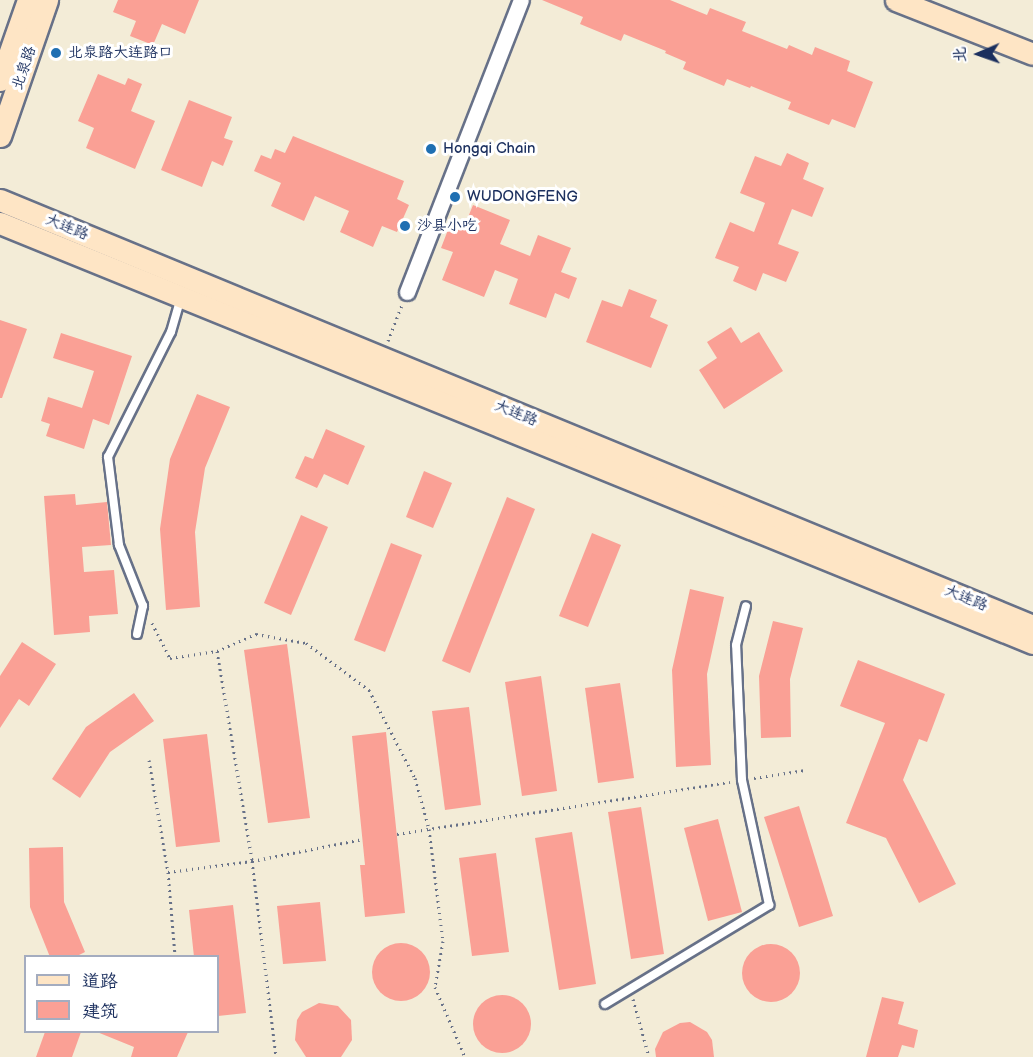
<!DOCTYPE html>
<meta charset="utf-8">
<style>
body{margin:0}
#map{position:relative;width:1033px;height:1057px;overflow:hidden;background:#f3ecd7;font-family:"Balsamiq Sans","LXGW WenKai TC",sans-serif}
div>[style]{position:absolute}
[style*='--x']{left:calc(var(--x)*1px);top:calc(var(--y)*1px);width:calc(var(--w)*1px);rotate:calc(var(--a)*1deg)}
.building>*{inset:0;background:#faa095}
.round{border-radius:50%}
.path>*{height:3px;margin-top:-1.5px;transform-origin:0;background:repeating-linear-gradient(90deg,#677188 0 1.5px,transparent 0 6px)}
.roads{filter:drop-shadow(2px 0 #677188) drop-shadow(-2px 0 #677188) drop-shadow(0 2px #677188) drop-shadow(0 -2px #677188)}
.lane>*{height:8px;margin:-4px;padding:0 4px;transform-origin:4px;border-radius:4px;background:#fff}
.street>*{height:15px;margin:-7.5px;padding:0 7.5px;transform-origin:7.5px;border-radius:7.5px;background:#fff}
.secondary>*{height:21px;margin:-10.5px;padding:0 10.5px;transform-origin:10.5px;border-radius:10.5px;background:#fee5c5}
.dots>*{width:16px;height:16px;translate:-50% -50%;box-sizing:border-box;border:3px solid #fff;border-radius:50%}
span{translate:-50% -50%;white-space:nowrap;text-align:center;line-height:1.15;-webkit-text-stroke:6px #fff;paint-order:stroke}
.poi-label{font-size:15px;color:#1b2f5e}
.left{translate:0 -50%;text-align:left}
.street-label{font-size:15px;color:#1b2f5e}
.legend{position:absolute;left:24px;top:955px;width:195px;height:78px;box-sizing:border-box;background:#fff;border:2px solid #a4acbf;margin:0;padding:8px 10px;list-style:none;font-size:18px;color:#1b2f5e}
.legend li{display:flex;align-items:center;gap:12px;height:30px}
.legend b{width:30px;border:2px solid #a4acbf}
.north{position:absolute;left:949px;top:24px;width:60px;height:60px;-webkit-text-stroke:4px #fff;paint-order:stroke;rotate:268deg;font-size:16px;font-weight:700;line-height:24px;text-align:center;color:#1b2f5e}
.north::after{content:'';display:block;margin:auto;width:21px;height:27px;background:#1b2f5e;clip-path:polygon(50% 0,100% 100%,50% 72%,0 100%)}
</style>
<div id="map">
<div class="building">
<i style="clip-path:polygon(118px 0,199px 0,185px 34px,162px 24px,153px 45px,130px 36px,136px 21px,113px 12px)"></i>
<i style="clip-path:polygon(542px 0,670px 0,707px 15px,710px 8px,746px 22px,742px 31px,787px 49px,789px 45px,812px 55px,815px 47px,850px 61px,847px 71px,873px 82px,855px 128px,832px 119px,829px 125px,788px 109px,791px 102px,751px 86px,750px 88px,727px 79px,724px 86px,683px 69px,686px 62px,665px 53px,666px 51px,624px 34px,621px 41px,580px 24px,583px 17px)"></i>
<i style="clip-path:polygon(98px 74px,125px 85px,128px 78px,142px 84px,131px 111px,155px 121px,135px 169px,86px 148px,94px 128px,78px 121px)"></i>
<i style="clip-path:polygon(189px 100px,232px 117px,224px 138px,233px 141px,223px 166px,212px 161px,202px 187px,161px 170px)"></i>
<i style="clip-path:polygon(293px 136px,404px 181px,397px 199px,409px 205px,397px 232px,382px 226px,373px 247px,340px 232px,349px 211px,315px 196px,304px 221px,271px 206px,281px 183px,254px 171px,261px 155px,271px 159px,275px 149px,285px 153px)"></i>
<i style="clip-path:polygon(787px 153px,809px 163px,803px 179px,824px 188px,812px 217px,792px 209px,778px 244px,799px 252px,786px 282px,763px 273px,756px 291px,733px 281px,739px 267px,715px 258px,730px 222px,754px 232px,765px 203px,740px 193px,755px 156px,781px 166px)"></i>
<i style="clip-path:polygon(473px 205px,510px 220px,500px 244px,530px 256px,538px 235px,571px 248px,561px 272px,577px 278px,569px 299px,555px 293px,546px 318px,509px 304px,518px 279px,495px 270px,484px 297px,442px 280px,453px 252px,441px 248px,451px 222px,464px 227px)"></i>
<i style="clip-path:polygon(629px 289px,657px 300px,650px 317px,668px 325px,651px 368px,586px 342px,602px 300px,622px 307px)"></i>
<i style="clip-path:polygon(0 320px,27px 329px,2px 398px,0 398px)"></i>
<i style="clip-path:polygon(731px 327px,741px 343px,759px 332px,783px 371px,724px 409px,699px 370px,717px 358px,707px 342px)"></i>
<i style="clip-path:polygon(61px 333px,132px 356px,109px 425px,93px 419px,84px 449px,46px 436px,50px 424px,41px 421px,48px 397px,82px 408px,94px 371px,53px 358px)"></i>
<i style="clip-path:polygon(197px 394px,230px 407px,205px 468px,195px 532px,200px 607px,166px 610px,160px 529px,170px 459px)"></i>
<i style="clip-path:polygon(326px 429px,365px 446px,348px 485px,324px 474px,317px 488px,295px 478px,305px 456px,313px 459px)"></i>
<i style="clip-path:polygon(424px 471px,452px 483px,433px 528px,406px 517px)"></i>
<i style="clip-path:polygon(75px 494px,76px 505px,107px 502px,111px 545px,82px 547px,84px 572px,114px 570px,118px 614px,89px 616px,90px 632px,54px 635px,44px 496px)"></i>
<i style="clip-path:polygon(507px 497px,535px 509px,470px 673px,442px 661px)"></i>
<i style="clip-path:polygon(301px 515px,328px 527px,291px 615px,264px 603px)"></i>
<i style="clip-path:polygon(592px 533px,621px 545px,588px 627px,559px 616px)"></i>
<i style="clip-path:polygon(391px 543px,422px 555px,385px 652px,354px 640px)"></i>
<i style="clip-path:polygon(690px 589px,724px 597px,707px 674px,711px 765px,676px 767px,672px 670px)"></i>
<i style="clip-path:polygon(773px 621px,803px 628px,790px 679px,791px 737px,761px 738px,759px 676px)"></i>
<i style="clip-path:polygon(22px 642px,56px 664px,29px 706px,19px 699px,0 728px,0 676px)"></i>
<i style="clip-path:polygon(287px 644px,310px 818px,268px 823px,244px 650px)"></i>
<i style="clip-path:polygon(858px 660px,945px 694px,927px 742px,919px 739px,903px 780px,956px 884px,919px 903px,886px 838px,846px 823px,885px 723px,840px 706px)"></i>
<i style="clip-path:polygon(541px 676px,557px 791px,522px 796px,505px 682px)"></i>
<i style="clip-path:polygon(620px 683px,634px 778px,598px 783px,585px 688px)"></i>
<i style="clip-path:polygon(134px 693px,154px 721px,110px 752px,80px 798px,52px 779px,86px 727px)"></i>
<i style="clip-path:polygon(469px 707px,481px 805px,445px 810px,432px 711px)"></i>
<i style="clip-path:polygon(386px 732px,405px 913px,365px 917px,360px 865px,365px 865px,352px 736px)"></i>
<i style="clip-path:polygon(207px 734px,220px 842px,176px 847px,163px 739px)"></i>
<i style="clip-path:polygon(799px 806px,833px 916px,799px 927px,764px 817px)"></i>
<i style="clip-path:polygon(641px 807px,664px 954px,631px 959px,608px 812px)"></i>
<i style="clip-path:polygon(718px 819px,742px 912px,708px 921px,684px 828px)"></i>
<i style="clip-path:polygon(572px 832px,596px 984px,559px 990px,535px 838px)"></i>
<i style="clip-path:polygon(63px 847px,64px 902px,85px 952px,75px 957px,50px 957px,30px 907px,29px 848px)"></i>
<i style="clip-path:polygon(496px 853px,509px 952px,472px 956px,459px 858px)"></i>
<i style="clip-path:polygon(320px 902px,326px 961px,283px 964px,277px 906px)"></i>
<i style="clip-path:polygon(233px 905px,246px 1013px,218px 1016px,218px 957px,194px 957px,189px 910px)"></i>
<i class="round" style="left:372px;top:943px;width:58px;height:58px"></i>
<i class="round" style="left:742px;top:944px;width:58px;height:58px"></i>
<i class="round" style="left:473px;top:995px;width:58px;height:58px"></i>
<i style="clip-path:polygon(882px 997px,904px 1002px,898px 1024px,918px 1030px,914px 1048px,902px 1045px,898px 1057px,866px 1057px)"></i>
<i style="clip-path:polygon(319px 1003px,338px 1006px,351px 1020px,352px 1040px,341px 1057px,306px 1057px,295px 1040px,297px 1020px,302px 1012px)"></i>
<i style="clip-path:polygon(690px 1022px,707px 1032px,712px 1040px,714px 1057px,656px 1057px,655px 1049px,663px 1032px,680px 1023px)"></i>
<i style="clip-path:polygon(45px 1032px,81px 1032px,72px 1057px,36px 1057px)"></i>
<i style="clip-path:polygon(97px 1032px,188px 1032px,177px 1057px,131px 1057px,134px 1047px)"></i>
</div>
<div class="path">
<i style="--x:388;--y:341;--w:39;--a:-69"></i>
<i style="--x:152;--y:623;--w:39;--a:63"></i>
<i style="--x:170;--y:658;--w:48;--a:-8.5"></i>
<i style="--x:217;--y:651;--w:213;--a:80.5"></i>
<i style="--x:252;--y:861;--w:197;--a:83"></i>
<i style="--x:217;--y:651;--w:43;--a:-23.6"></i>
<i style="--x:256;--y:634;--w:51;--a:10.2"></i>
<i style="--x:306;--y:643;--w:79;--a:36.7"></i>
<i style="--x:369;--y:690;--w:99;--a:62.4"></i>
<i style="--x:415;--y:778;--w:53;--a:74.6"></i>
<i style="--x:429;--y:829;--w:113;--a:82.9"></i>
<i style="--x:443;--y:941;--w:47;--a:99.9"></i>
<i style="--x:435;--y:987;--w:76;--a:66.8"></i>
<i style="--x:149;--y:760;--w:114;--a:80.4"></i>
<i style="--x:168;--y:872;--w:84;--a:85.2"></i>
<i style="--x:754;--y:778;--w:52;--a:-8.9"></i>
<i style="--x:397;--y:834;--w:337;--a:-8.9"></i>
<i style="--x:168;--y:872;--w:85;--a:-7.5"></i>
<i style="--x:252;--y:861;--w:113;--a:-11.2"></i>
<i style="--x:633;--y:999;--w:60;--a:74.6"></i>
</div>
<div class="roads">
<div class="lane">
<i style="--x:137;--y:634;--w:29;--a:-78"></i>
<i style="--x:143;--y:606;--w:66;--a:-111.5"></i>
<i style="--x:119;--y:545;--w:89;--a:-97.1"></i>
<i style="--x:108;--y:457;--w:140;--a:-63.3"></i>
<i style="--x:171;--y:332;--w:35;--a:-74"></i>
<i style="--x:605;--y:1004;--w:192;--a:-31.1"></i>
<i style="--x:769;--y:905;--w:128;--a:-102.2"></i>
<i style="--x:742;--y:780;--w:135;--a:-92.5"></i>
<i style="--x:736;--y:645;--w:40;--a:-75.6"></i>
</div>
<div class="street">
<i style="--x:407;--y:292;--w:313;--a:-68.7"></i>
</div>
<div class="secondary">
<i style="--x:896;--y:0;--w:147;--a:21.5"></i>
<i style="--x:0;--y:80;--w:85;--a:-70.7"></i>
<i style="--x:0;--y:136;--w:144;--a:-70.9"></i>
<i style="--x:0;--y:200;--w:1117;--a:22.41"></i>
<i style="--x:0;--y:223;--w:1115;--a:22.13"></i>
</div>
</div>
<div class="dots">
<i style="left:56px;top:53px;background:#1f6fb2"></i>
<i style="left:431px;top:149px;background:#1f6fb2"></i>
<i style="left:455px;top:197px;background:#1f6fb2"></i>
<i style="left:405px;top:226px;background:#1f6fb2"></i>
</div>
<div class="poi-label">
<span class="left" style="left:68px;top:53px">北泉路大连路口</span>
<span class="left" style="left:443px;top:149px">Hongqi Chain</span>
<span class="left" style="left:467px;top:197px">WUDONGFENG</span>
<span class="left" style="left:417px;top:226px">沙县小吃</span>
</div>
<div class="street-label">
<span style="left:24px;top:68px;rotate:-71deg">北泉路</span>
<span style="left:67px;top:227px;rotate:22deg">大连路</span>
<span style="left:516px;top:413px;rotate:22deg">大连路</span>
<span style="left:966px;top:598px;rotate:22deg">大连路</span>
</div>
<ul class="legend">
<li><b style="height:8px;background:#fee5c5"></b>道路</li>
<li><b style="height:16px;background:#faa095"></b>建筑</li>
</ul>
<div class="north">北</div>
</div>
